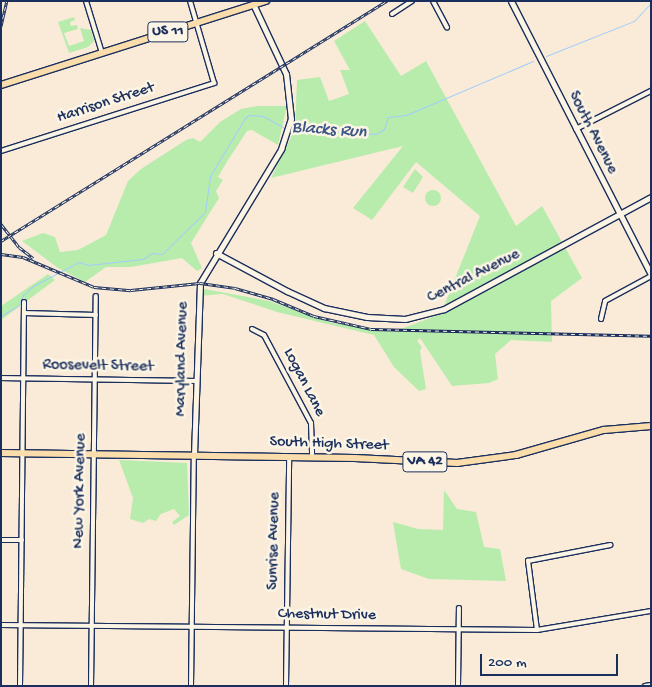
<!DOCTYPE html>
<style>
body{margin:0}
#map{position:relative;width:652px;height:687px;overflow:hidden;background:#f9ebd7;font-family:"Gochi Hand",sans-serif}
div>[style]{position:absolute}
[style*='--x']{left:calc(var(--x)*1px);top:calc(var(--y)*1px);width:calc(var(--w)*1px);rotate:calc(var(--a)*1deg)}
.green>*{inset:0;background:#b8ecad}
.round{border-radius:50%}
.stream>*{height:1px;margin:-0.5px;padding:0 0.5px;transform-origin:0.5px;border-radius:0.5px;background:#a1cdfb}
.roads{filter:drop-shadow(1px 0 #1b2f5e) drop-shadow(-1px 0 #1b2f5e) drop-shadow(0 1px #1b2f5e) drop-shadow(0 -1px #1b2f5e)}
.street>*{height:4px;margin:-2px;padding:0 2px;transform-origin:2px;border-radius:2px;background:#fcf5e5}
.secondary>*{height:5px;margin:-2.5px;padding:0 2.5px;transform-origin:2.5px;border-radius:2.5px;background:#fcf5e5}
.primary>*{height:5.5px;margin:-2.75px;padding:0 2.75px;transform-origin:2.75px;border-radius:2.75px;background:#faddab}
.rail>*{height:3px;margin-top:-1.5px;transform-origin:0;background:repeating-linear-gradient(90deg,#fcf5e5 0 4px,#1b2f5e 0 8px);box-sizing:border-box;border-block:1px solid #1b2f5e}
span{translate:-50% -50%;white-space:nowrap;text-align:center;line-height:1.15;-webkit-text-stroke:5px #fcf5e5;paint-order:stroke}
.shield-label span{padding:1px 4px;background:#fcf5e5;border:1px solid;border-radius:4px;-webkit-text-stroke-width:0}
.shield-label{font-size:15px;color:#1b2f5e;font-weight:700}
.street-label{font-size:16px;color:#1b2f5e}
.water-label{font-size:18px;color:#3c5685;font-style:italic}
.frame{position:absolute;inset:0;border:2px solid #1b2f5e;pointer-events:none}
.scale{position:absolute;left:480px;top:654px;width:138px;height:22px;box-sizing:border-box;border:2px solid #1b2f5e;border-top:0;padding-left:6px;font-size:15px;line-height:18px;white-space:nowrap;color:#1b2f5e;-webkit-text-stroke:4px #fcf5e5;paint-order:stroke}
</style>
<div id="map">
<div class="green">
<i style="clip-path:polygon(74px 17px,75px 20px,70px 22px,71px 26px,77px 25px,78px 29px,64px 33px,69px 46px,84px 41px,80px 28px,91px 30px,94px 41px,88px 47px,69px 53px,58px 22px)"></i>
<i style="clip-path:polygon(365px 21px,401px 76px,426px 61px,516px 226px,542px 206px,582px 278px,551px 301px,552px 342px,511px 340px,495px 354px,498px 379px,489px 383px,452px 386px,420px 338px,417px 341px,422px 347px,420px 351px,426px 389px,419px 391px,394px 367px,374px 335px,277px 312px,223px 294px,197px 296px,199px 288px,269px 301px,332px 323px,393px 332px,441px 314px,536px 260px,444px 306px,480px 216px,416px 162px,372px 220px,353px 208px,403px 146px,271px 178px,295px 129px,297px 80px,320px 77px,329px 101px,349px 94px,340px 70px,350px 70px,334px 41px)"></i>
<i style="clip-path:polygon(258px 106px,287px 106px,278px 145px,252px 130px,247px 131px,228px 160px,218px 177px,223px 180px,216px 191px,219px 198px,191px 243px,202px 268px,197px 271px,182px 258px,131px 267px,106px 267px,85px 282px,58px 268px,22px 241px,43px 233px,55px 237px,60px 252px,78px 250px,106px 235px,128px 181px,141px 169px,186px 140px,193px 138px,200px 142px,220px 122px,241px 109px)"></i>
<i style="clip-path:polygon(415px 169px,423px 177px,413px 193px,403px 187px)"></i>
<i class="round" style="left:425px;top:190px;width:16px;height:16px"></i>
<i style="clip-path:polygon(48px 274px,55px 280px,1px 320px,1px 306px)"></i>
<i style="clip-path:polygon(119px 460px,187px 463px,189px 515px,174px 525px,172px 522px,180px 516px,174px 509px,161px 514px,156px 521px,149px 519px,143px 523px,130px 519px,133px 498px)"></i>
<i style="clip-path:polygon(444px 490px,457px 509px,476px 512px,484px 547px,500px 549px,506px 581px,429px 579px,401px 569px,393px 522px,418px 529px,443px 530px)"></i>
</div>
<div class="stream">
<i style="--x:546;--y:56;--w:95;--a:-21.7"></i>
<i style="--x:634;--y:21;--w:25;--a:-47"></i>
<i style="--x:289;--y:129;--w:87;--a:3.3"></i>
<i style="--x:376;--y:134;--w:9;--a:-32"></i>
<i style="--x:384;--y:129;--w:13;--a:-72"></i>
<i style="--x:388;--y:117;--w:18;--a:-6"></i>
<i style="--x:406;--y:115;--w:138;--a:-23"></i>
<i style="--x:1;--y:316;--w:21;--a:-31"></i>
<i style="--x:19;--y:305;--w:11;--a:-68"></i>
<i style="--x:23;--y:295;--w:13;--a:-42"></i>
<i style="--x:33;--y:286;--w:52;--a:-27.6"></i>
<i style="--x:79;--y:262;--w:9;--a:18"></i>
<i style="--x:88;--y:265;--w:55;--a:-6.2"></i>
<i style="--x:143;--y:259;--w:11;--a:-34"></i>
<i style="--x:152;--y:253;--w:10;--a:6"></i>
<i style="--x:162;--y:254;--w:60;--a:-44.3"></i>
<i style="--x:205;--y:212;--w:36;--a:-82"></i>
<i style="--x:210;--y:176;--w:68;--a:-58.9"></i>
<i style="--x:245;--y:118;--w:5;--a:-37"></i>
<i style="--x:249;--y:115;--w:14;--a:4"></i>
<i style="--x:263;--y:116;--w:25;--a:29"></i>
</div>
<div class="roads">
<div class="street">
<i style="--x:86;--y:1;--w:54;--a:72.9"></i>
<i style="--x:433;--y:1;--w:30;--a:62"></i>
<i style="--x:392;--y:14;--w:24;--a:-33"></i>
<i style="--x:576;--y:129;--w:84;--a:-26.9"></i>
<i style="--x:1;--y:151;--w:224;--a:-17.7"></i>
<i style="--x:214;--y:83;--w:85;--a:-106.3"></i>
<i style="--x:24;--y:313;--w:72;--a:1.6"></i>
<i style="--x:601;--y:319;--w:18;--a:-77"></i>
<i style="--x:605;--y:301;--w:52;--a:-28.5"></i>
<i style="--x:252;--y:329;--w:13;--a:27"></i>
<i style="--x:264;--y:335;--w:100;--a:61.9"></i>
<i style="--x:311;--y:423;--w:34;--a:88"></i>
<i style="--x:1;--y:378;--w:194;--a:0.9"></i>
<i style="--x:1;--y:540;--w:21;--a:0"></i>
<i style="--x:1;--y:625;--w:536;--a:0.53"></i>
<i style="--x:537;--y:630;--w:116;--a:-9.5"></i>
<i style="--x:537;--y:630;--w:70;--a:-97.4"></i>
<i style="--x:528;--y:561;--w:84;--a:-11"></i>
<i style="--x:20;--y:686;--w:384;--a:-89.4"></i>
<i style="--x:91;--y:686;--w:390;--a:-89.3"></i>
<i style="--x:191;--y:686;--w:231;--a:-89.3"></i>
<i style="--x:286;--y:686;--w:229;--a:-89.2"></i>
<i style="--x:458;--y:686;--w:78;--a:-89.3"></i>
<i style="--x:645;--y:686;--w:6;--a:-9"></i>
</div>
<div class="secondary">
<i style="--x:511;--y:1;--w:308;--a:62.9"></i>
<i style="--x:216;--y:253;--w:81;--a:28.2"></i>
<i style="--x:287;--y:291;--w:41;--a:24.7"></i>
<i style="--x:324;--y:308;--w:44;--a:11.8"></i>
<i style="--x:367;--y:317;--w:38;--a:3"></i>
<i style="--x:405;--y:319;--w:40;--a:-14.4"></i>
<i style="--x:444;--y:309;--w:235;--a:-28.4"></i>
<i style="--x:194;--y:455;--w:172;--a:-88"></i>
<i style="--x:200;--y:283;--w:157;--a:-58.8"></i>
<i style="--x:281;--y:149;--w:32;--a:-72"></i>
<i style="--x:291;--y:119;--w:45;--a:-96.3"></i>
<i style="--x:286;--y:74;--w:75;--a:-115.2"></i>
</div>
<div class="primary">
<i style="--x:1;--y:85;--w:278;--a:-17.6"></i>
<i style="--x:1;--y:453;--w:354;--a:0.8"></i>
<i style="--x:355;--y:458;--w:102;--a:2.8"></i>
<i style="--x:457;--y:463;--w:60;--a:-7.7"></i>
<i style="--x:516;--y:455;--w:91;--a:-15.9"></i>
<i style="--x:604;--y:430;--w:47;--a:-4.9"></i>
</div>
</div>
<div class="rail">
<i style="--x:1;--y:26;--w:26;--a:-77"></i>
<i style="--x:1;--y:224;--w:29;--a:52"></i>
<i style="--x:19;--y:247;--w:18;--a:38"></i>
<i style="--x:1;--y:241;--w:455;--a:-31.9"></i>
<i style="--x:1;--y:254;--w:22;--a:8"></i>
<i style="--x:23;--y:257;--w:77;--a:22.9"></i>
<i style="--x:94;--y:287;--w:37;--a:5"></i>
<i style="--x:131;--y:290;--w:69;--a:-5.8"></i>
<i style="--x:200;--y:283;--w:35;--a:8"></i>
<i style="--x:235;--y:288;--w:40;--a:16"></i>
<i style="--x:273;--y:299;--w:44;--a:22.5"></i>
<i style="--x:314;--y:316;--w:58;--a:12.8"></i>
<i style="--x:371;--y:329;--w:280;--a:1.4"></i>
</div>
<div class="shield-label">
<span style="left:168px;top:32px">US 11</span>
<span style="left:425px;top:462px">VA 42</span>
</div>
<div class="street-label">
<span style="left:106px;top:104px;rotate:-18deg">Harrison Street</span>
<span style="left:592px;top:133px;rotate:63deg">South Avenue</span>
<span style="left:474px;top:277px;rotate:-27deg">Central Avenue</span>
<span style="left:183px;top:359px;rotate:-89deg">Maryland Avenue</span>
<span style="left:98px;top:367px;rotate:1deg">Roosevelt Street</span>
<span style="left:303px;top:383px;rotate:63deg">Logan Lane</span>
<span style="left:329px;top:445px;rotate:2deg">South High Street</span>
<span style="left:81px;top:491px;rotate:-89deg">New York Avenue</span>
<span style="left:275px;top:541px;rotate:-89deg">Sunrise Avenue</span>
<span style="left:327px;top:616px;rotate:1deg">Chestnut Drive</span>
</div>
<div class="water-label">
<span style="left:329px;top:131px;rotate:4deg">Blacks Run</span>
</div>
<div class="frame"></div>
<div class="scale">200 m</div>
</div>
